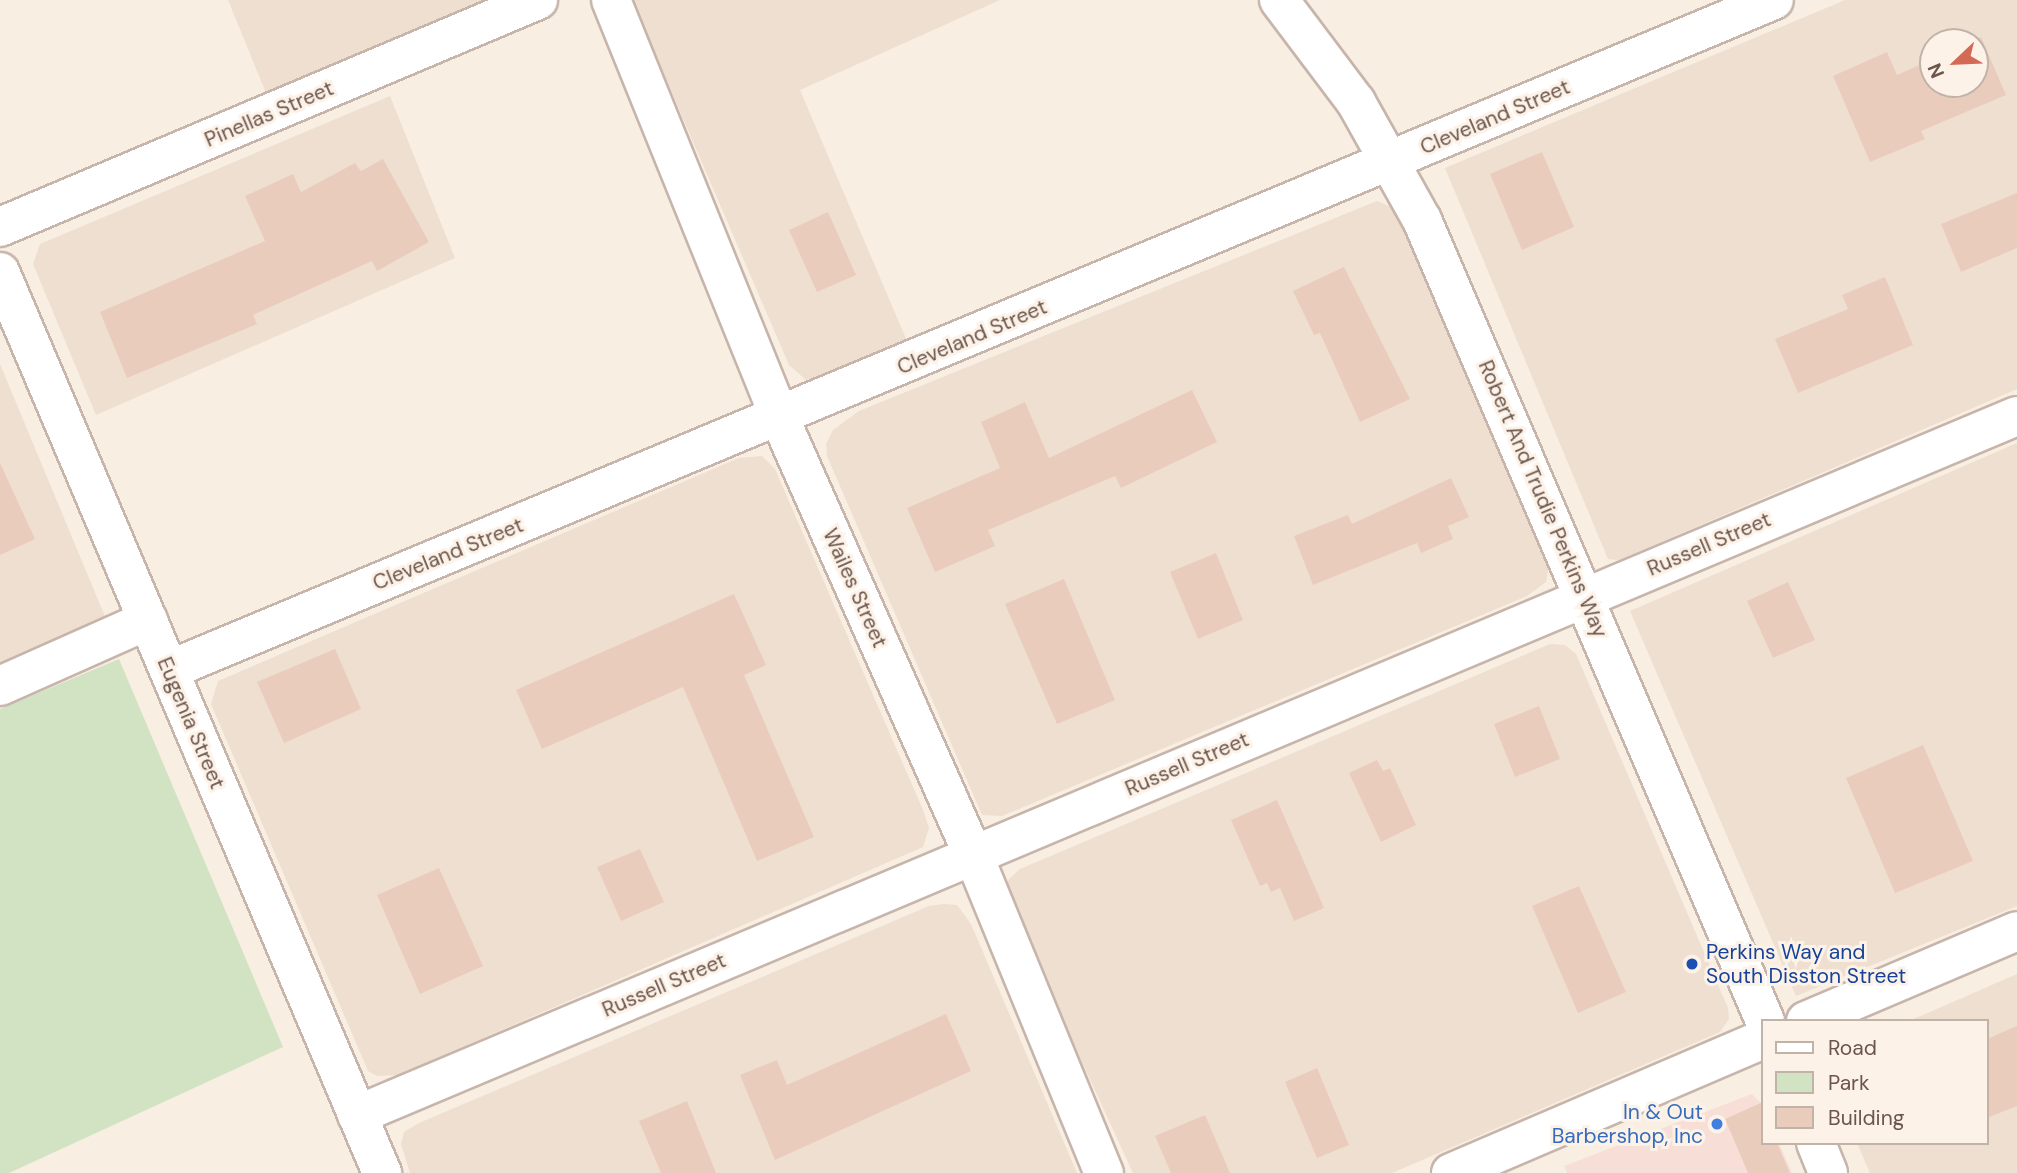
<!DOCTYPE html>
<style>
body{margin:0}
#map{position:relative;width:2017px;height:1173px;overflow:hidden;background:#f8eee2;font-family:"DM Sans",sans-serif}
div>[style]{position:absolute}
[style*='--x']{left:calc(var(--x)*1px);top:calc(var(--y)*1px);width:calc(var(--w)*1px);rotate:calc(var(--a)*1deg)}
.residential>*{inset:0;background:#efdfd1}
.commercial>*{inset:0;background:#f7ded7}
.green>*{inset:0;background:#d2e3c3}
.building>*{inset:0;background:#eaccbd}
.roads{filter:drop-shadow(2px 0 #c7b5ab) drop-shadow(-2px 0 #c7b5ab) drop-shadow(0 2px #c7b5ab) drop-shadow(0 -2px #c7b5ab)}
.minor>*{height:38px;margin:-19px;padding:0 19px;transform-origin:19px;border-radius:19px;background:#fff}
.dots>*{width:19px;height:19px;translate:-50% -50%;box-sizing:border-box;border:4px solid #fcf2e7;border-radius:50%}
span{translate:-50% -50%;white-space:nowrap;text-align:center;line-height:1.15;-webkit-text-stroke:6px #fcf2e7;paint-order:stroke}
.street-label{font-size:21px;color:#6c554c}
.transit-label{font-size:21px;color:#164399}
.left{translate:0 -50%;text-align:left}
.shop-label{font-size:21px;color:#366cbe}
.right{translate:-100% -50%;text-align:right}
.legend{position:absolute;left:1761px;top:1019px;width:228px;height:126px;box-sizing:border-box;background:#fcf2e7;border:2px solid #c2b3a9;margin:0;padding:9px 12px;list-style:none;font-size:21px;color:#6c554c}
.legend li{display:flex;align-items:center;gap:14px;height:35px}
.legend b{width:35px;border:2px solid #c2b3a9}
.north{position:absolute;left:1919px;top:28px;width:70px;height:70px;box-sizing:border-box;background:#fcf2e7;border:2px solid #c2b3a9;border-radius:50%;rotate:247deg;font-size:19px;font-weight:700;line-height:28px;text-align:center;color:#6c554c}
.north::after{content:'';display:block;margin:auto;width:24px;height:32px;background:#d36a56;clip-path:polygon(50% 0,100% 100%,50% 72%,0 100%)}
</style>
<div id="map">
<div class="residential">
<i style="clip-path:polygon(228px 0,487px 0,266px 93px)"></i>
<i style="clip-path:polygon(632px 0,1000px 0,800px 90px,907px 341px,823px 377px,806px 380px,789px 365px)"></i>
<i style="clip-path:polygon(evenodd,1845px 0,2017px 0,2017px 389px,1619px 560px,1608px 559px,1445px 168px,1845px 0,1933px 42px,1975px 42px,1975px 84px,1933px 84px,1933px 42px)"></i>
<i style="clip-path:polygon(390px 96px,455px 258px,96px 415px,33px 264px,40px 244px)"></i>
<i style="clip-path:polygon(1377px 201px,1398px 210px,1549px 565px,1546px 582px,1527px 596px,1002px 816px,982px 815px,827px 456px,826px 444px,833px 430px,859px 411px)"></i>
<i style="clip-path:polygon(0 364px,106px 619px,0 666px)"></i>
<i style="clip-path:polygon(2017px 443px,2017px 906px,1796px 996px,1630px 611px)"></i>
<i style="clip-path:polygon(762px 456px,775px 469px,923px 810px,929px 828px,923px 847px,398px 1075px,377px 1076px,368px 1071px,211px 704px,218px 681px,739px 458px)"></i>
<i style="clip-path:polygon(1550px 644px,1565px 645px,1576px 654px,1728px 1008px,1729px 1019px,1720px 1032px,1392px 1173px,1133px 1173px,1008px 901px,1004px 888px,1009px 879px,1020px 869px)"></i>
<i style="clip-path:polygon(943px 904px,957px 905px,971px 924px,1077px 1173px,410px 1173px,401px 1144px,404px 1132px,419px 1123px,929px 906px)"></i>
<i style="clip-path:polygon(2017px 974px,2017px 1173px,1870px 1173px,1857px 1143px,1987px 1143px,1987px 1021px,1909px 1021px)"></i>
</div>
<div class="commercial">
<i style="clip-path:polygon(1752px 1094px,1763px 1105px,1763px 1143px,1779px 1143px,1792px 1173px,1567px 1173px,1564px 1166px)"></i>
</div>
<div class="green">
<i style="clip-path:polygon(119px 659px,283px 1047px,9px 1173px,0 1173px,0 709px)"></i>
</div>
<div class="building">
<i style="clip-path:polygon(1981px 37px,2006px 95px,1921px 131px,1925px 139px,1870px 162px,1833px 76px,1887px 52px,1897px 75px,1933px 59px,1933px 84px,1975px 84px,1975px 42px,1970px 42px)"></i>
<i style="clip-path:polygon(1542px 152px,1574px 227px,1522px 250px,1490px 174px)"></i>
<i style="clip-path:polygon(383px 159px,429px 242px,377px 271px,372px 261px,253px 315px,257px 324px,127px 378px,100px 312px,265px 241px,245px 196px,293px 174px,301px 192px,355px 163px,361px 171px)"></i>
<i style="clip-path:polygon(2017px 193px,2017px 248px,1961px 272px,1941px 224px)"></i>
<i style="clip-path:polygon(828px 212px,856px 275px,817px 292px,789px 230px)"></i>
<i style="clip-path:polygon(1344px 267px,1410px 399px,1360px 422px,1320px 333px,1314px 335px,1293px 291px)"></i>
<i style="clip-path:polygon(1885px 277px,1913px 345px,1798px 393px,1775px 339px,1848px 309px,1842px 295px)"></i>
<i style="clip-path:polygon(1192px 390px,1217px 442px,1121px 488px,1115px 476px,988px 530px,995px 546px,935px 572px,907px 508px,1000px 468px,981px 422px,1025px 402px,1049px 458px)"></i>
<i style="clip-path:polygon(0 463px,35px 539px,0 555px)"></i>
<i style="clip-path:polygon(1451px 478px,1469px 517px,1448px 526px,1453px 539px,1421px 553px,1417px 543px,1313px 585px,1294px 536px,1348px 515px,1352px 524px)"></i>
<i style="clip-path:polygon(1216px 553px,1243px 620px,1198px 639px,1170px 572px)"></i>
<i style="clip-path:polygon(1064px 579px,1115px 700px,1057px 724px,1005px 604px)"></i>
<i style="clip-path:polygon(1788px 582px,1815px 640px,1773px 658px,1747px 601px)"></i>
<i style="clip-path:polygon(734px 594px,766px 665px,744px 675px,814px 837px,757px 861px,683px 687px,542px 749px,516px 690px)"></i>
<i style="clip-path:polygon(335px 649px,361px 709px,284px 743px,257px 682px)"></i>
<i style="clip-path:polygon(1539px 706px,1560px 759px,1515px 777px,1494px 724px)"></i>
<i style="clip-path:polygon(1923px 745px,1973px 861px,1895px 893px,1846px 778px)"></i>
<i style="clip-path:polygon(1377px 760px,1383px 771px,1390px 768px,1416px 825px,1381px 842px,1349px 773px)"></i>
<i style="clip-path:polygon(1277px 800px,1324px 908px,1294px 921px,1280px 888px,1271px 892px,1267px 883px,1260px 886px,1231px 820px)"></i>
<i style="clip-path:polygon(640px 849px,664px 902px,621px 921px,597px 867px)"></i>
<i style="clip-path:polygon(439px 868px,483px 966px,420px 994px,377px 895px)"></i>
<i style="clip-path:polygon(1579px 886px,1626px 992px,1578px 1013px,1532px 906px)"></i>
<i style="clip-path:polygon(946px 1014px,971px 1071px,775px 1160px,740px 1075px,777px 1060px,787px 1085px)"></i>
<i style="clip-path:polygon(2017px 1026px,2017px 1106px,1987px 1118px,1987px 1039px)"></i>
<i style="clip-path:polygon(1317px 1068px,1349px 1145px,1317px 1158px,1285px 1082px)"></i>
<i style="clip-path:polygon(687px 1101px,716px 1173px,661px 1173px,639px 1121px)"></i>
<i style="clip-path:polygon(1763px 1102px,1763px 1143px,1777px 1143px,1790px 1173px,1748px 1173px,1725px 1119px)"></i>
<i style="clip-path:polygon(1205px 1115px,1230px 1173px,1171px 1173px,1155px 1136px)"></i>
</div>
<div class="roads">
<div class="minor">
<i style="--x:611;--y:0;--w:452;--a:68"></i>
<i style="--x:780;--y:419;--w:476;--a:66.1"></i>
<i style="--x:973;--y:854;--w:345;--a:67.7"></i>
<i style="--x:1279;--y:0;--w:128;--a:53"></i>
<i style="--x:1356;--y:102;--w:135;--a:60.8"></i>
<i style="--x:1422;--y:220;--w:871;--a:66.82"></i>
<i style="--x:0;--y:227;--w:584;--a:-22.88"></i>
<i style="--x:0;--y:272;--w:979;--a:67.02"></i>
<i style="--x:169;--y:670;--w:1739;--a:-22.66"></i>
<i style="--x:0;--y:686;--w:162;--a:-24"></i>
<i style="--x:1806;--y:1021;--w:229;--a:-23.1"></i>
<i style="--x:357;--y:1115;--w:1801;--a:-22.84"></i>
<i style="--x:1816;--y:1143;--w:32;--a:68"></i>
<i style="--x:1451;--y:1173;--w:340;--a:-23.2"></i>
</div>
</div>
<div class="dots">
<i style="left:1692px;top:964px;background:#1a4fb4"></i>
<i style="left:1717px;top:1124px;background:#3f7fe0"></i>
</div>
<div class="street-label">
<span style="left:269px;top:114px;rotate:-23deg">Pinellas Street</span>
<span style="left:1495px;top:117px;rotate:-23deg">Cleveland Street</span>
<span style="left:972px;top:337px;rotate:-23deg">Cleveland Street</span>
<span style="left:1543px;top:499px;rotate:67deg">Robert And Trudie Perkins Way</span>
<span style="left:1709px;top:544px;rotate:-23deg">Russell Street</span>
<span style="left:448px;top:554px;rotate:-22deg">Cleveland Street</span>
<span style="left:855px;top:588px;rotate:66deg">Wailes Street</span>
<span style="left:191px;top:723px;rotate:67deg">Eugenia Street</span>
<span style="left:1187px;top:764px;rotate:-23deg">Russell Street</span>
<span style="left:664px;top:985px;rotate:-23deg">Russell Street</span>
</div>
<div class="transit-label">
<span class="left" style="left:1706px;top:964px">Perkins Way and<br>South Disston Street</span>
</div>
<div class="shop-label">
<span class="right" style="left:1703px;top:1124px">In &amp; Out<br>Barbershop, Inc</span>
</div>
<ul class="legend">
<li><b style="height:9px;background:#fff"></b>Road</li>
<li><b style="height:19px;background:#d2e3c3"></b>Park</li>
<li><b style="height:19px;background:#eaccbd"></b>Building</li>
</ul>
<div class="north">N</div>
</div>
